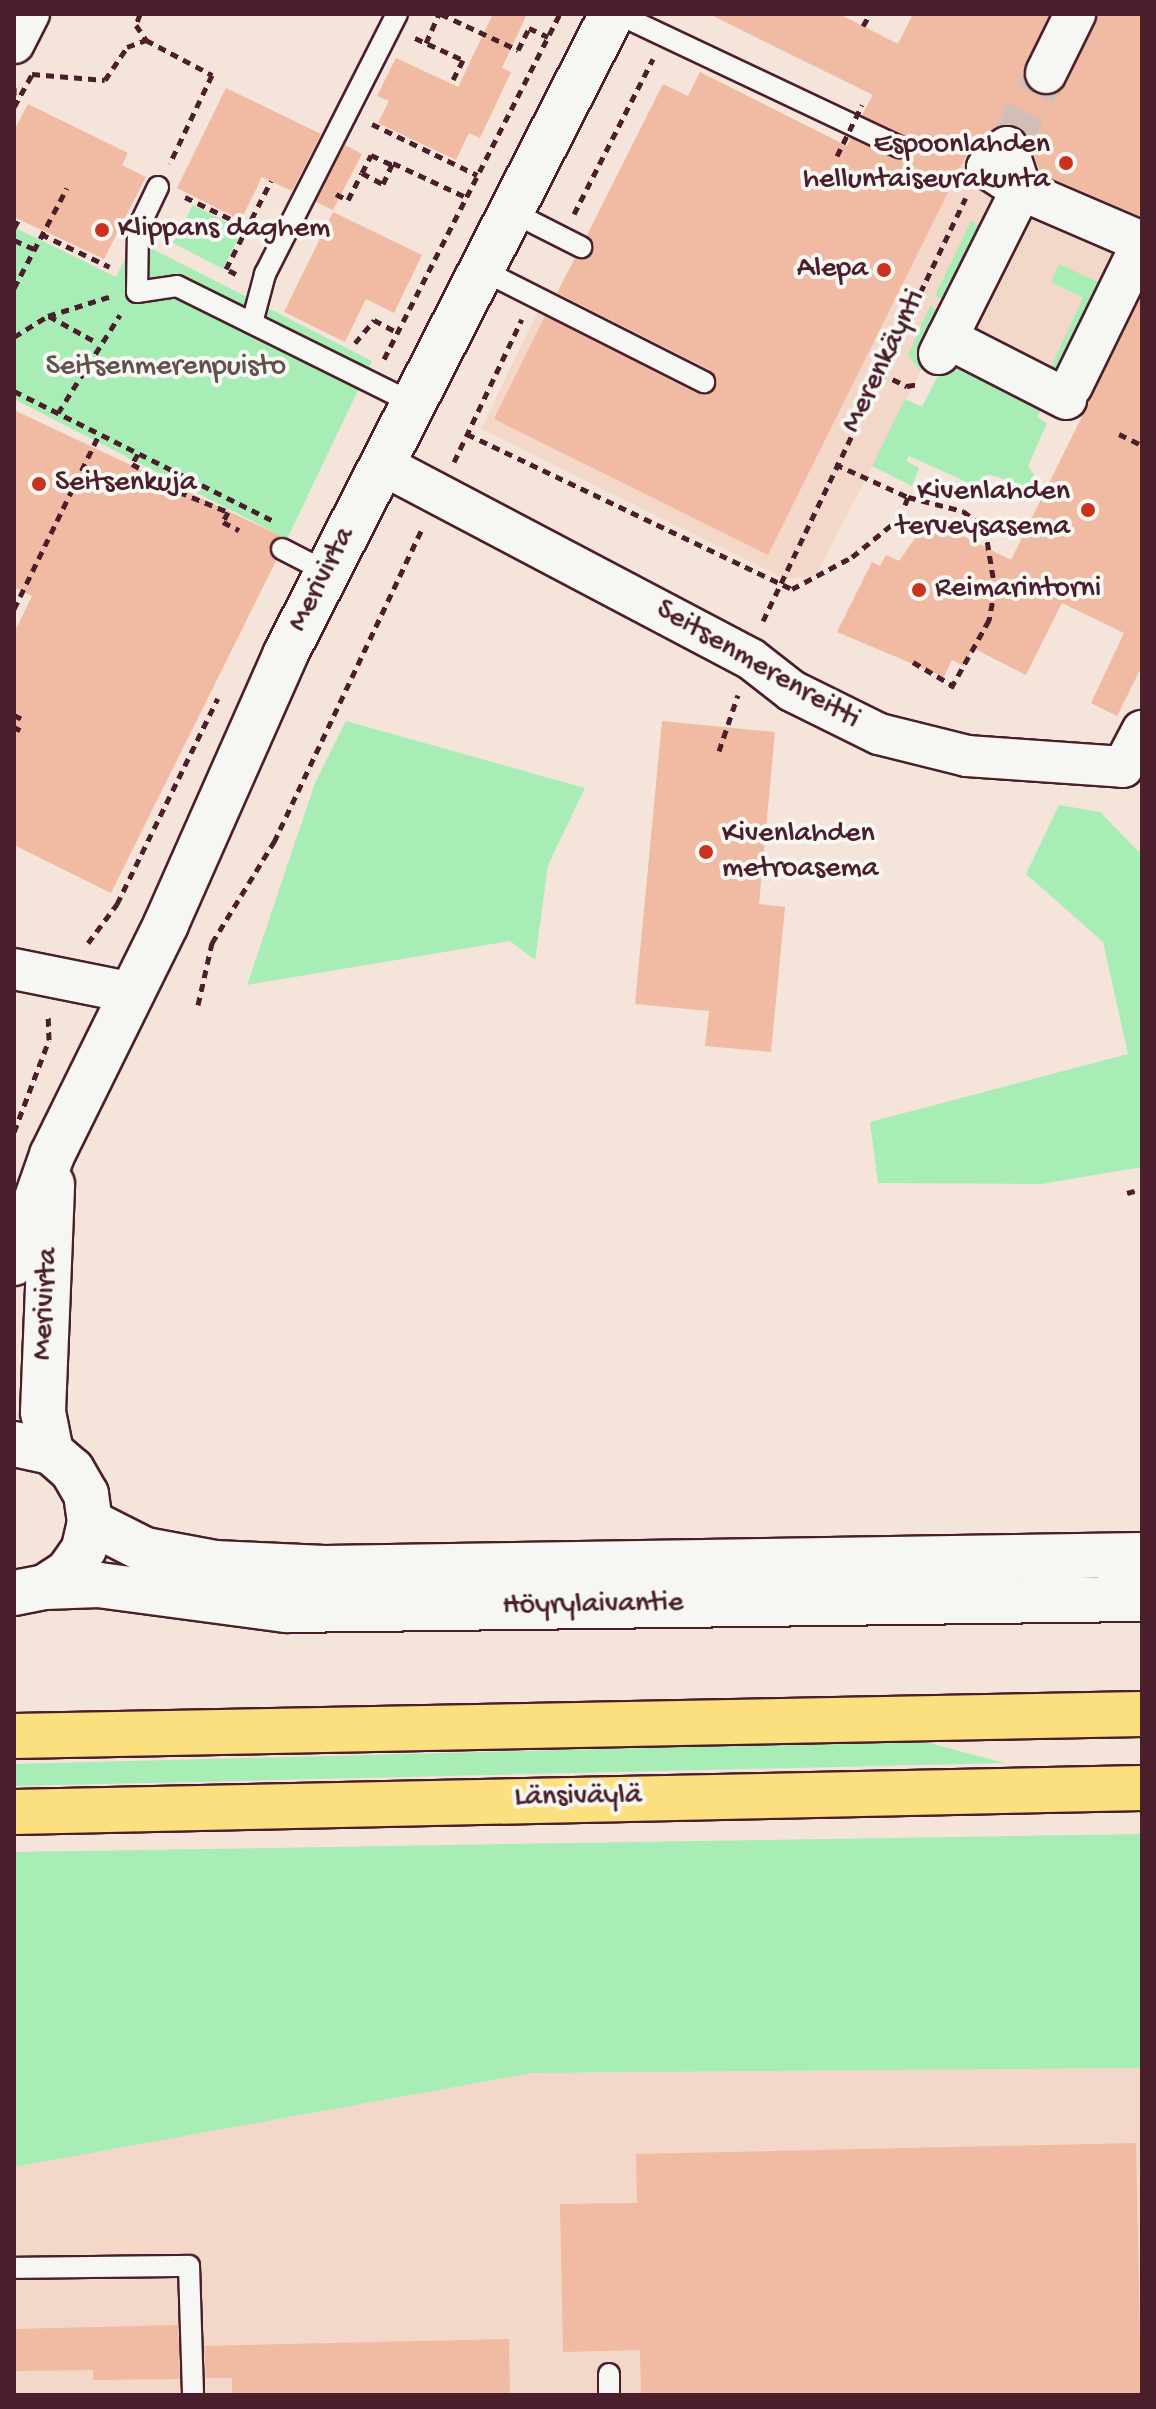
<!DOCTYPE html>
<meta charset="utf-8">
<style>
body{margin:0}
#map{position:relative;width:1156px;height:2409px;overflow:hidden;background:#f4e4da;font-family:"Gochi Hand",sans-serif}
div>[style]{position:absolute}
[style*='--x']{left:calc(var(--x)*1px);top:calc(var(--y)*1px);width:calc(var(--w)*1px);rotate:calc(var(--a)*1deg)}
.built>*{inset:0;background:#f3d8c9}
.green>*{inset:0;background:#a8ecb6}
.building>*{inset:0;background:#f0bba2}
.street-tunnel>*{height:40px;margin-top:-20px;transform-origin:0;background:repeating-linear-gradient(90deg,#d2bdb7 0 40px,transparent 0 60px)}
.path>*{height:5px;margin-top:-2.5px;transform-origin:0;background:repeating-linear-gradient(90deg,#4a1f2b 0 8px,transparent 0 14px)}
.roads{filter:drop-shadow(2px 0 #4a1f2b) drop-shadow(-2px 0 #4a1f2b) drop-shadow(0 2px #4a1f2b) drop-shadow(0 -2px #4a1f2b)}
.lane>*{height:20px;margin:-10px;padding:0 10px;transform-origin:10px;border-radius:10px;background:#f6f6f2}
.street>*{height:40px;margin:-20px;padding:0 20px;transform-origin:20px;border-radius:20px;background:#f6f6f2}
.secondary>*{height:44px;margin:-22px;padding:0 22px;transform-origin:22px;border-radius:22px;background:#f6f6f2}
.highway>*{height:44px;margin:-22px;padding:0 22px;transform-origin:22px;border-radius:22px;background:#fce080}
.path-bridge>*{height:5px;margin-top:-2.5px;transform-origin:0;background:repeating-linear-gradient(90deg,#4a1f2b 0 8px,transparent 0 14px)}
.dots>*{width:22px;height:22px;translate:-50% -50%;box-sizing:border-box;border:4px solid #f6f6f2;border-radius:50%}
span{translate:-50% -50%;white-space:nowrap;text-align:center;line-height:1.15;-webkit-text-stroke:8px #f6f6f2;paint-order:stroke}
.poi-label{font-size:30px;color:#4a1f2b}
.right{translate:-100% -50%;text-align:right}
.left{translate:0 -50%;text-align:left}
.street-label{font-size:30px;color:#4a1f2b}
.park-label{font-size:30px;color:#62524e}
.frame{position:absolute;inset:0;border:16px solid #4a1f2b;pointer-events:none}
</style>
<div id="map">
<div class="built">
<i style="clip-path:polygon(913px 14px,1142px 14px,1142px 427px,1082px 399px,931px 351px,816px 576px,785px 579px,481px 429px,538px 311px,719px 403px)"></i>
<i style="clip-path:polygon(1142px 2068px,1142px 2395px,14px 2395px,14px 2167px,532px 2073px)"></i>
</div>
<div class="green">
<i style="clip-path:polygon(193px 205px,242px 230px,223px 269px,173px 243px)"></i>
<i style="clip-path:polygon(971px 221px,989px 230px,952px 305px,935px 296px)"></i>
<i style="clip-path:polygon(14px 227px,116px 277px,135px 240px,372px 361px,287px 539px,14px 399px)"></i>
<i style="clip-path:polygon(1059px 264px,1109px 287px,1062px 388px,1045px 380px,1083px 298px,1051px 282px)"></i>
<i style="clip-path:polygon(930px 306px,948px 315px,920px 371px,908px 355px)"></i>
<i style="clip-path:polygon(947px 358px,1043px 406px,1037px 417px,1047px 423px,1028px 466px,1035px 476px,1028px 487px,988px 474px,980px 488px,909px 456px,906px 461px,919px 468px,912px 486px,872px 466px,905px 399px,922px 407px)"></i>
<i style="clip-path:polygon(346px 721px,585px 788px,548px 865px,535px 960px,510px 941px,247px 985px,315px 783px)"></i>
<i style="clip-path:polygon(1059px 805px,1100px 812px,1142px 855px,1142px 1167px,1042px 1184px,878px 1183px,870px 1122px,1128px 1054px,1103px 942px,1026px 874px)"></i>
<i style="clip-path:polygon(878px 1742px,925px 1742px,1005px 1763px,14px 1786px,14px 1764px)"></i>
<i style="clip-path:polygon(1142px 1834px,1142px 2068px,532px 2073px,14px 2167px,14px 1852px)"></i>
</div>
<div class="building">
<i style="clip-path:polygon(493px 14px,527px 14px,502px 68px,511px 72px,480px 138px,469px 133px,456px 160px,378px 123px,389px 101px,377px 96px,396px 58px,458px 87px)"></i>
<i style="clip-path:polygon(709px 14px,839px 14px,898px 44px,913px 14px,1049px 14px,1023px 74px,1027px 86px,1047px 96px,1067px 83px,1098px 14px,1142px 14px,1142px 217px,1040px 173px,1029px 139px,1013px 125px,1000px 125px,972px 144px,768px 555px,494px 419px,545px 316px,698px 394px,716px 387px,710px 370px,557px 293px,575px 258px,592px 254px,587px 235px,663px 84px,688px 96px,700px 72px,847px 146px,851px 138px,895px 159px,911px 153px,906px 136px,862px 115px,873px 95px)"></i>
<i style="clip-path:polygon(226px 88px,321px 134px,292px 191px,262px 177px,241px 220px,177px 188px)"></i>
<i style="clip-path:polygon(28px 104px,128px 153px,122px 165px,146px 177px,104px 259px,14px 217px,14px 131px)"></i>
<i style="clip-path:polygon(345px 145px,362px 154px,333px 210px,316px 202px)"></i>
<i style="clip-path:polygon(333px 212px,422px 255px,394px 313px,366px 299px,345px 342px,284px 312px)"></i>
<i style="clip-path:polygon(1142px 295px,1142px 666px,1117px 716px,1091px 703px,1124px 633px,1062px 603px,1026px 675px,973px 648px,964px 666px,952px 660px,944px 677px,837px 632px,872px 562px,880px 566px,886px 555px,899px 561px,923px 527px,942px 537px,947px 528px,1011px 560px)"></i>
<i style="clip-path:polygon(14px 410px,281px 536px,270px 544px,276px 561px,111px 893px,14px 845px,14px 633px,32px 596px,14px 587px)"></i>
<i style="clip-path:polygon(662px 721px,775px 732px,759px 904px,785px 907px,771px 1052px,705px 1046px,709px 1011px,635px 1004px)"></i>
<i style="clip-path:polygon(1136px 2143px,1141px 2395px,641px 2395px,640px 2350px,563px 2352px,560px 2204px,637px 2203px,636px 2154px)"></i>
<i style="clip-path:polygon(178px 2325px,180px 2379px,93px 2380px,93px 2370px,14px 2371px,14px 2329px)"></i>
<i style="clip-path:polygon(509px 2339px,510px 2395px,232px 2395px,232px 2378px,206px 2378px,204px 2346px)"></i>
</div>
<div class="street-tunnel">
<i style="--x:1007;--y:147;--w:84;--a:-62.2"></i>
</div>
<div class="path">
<i style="--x:140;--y:14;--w:12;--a:110"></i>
<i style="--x:136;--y:25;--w:18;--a:56"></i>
<i style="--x:441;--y:14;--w:85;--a:25.1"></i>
<i style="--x:518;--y:50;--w:25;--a:-63"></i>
<i style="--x:529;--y:28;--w:21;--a:25"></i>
<i style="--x:863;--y:26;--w:14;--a:-60"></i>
<i style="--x:415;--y:38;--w:53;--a:24.6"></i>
<i style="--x:463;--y:60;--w:27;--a:117"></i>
<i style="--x:426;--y:43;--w:32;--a:-66"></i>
<i style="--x:14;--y:87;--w:8;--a:90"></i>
<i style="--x:14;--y:107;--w:38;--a:-61"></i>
<i style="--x:32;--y:74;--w:73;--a:4.7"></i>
<i style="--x:105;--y:80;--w:40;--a:-56"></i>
<i style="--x:127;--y:47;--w:20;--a:-20"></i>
<i style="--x:146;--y:40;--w:75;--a:27.9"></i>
<i style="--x:212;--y:75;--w:98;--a:115.5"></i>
<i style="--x:372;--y:124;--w:117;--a:25.9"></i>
<i style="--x:927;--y:136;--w:30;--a:23"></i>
<i style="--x:362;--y:173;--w:20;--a:-63"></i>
<i style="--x:371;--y:155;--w:23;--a:25"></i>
<i style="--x:336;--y:194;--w:13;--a:27"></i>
<i style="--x:348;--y:200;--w:30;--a:-63"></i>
<i style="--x:362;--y:173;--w:24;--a:28"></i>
<i style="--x:383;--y:184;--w:23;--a:-65"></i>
<i style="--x:393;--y:163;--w:81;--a:25"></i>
<i style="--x:185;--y:197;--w:69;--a:25.8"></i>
<i style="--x:574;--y:214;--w:174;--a:-63"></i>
<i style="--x:14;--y:228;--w:10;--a:-61"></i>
<i style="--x:41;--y:234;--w:76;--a:25.6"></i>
<i style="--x:14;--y:240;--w:22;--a:24"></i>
<i style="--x:236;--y:274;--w:11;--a:-153"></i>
<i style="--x:226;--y:269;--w:99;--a:-62.9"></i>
<i style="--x:14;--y:288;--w:113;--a:-62.1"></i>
<i style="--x:49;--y:316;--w:56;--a:28.9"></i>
<i style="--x:14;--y:337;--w:40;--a:-32"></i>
<i style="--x:48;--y:316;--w:67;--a:-17.4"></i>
<i style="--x:355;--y:343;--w:30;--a:-50"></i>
<i style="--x:374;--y:320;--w:26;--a:28"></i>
<i style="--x:384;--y:359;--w:387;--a:-63"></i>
<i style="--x:880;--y:373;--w:30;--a:26"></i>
<i style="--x:907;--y:386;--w:11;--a:-10"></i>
<i style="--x:14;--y:391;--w:291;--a:26.6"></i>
<i style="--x:58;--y:413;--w:116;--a:-57.7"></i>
<i style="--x:467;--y:434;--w:360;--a:25.5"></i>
<i style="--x:792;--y:589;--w:68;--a:-28.1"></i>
<i style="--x:852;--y:557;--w:62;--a:-39.1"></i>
<i style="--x:900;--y:518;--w:22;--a:-69"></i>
<i style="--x:908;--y:497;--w:57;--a:14.3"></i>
<i style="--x:963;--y:511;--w:28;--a:38"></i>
<i style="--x:985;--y:528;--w:62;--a:80.7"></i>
<i style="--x:995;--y:589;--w:32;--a:101"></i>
<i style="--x:989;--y:620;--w:82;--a:119.1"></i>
<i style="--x:1119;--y:434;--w:25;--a:26"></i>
<i style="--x:138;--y:454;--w:12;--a:121"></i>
<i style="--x:132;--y:464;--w:39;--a:29"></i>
<i style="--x:454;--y:462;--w:158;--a:-64.6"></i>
<i style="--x:835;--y:464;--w:80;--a:24.3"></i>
<i style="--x:140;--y:476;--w:95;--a:22.2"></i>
<i style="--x:228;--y:512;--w:11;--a:117"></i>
<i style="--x:223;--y:522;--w:18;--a:27"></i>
<i style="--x:14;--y:609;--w:194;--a:-64"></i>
<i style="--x:763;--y:621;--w:469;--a:-64.4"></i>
<i style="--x:913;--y:662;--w:45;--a:30.5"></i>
<i style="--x:14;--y:715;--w:9;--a:27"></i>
<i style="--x:14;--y:727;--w:7;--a:27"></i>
<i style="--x:719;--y:751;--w:59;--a:-71.3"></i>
<i style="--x:88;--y:943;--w:49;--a:-53.4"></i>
<i style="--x:117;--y:904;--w:229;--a:-63.9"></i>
<i style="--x:198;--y:1005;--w:64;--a:-77.3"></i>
<i style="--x:212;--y:943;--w:119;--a:-58.5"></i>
<i style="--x:274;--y:842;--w:346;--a:-64.7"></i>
<i style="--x:14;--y:1132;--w:98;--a:-69.2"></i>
<i style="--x:49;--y:1040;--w:25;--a:-92"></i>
<i style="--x:1127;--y:1193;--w:16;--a:-15"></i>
</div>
<div class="roads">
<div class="lane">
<i style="--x:618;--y:14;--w:312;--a:25.3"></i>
<i style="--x:158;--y:187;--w:47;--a:115.5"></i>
<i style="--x:138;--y:229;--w:63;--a:90.9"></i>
<i style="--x:137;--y:292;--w:40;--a:-8.5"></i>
<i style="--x:177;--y:286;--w:263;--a:26.4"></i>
<i style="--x:510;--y:211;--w:80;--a:26.9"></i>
<i style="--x:482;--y:270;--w:249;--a:26.8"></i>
<i style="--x:252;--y:323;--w:51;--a:-75.1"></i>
<i style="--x:265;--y:274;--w:292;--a:-63.1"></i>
<i style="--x:282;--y:549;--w:51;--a:27.1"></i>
<i style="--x:14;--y:2268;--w:175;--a:-0.7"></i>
<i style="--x:189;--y:2266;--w:129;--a:88.2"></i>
<i style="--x:609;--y:2374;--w:21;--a:90"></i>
</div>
<div class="street">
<i style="--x:14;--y:43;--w:33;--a:-63"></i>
<i style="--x:1046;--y:73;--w:66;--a:-63.8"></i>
<i style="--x:947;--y:338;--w:134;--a:27.1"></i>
<i style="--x:939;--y:354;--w:183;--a:-63.4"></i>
<i style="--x:1021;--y:190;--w:45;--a:-108"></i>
<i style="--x:1007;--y:147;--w:29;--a:134"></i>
<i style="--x:987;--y:168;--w:40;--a:32.9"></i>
<i style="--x:1021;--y:190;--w:132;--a:23.3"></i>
<i style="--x:1072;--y:386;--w:159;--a:-63.9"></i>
<i style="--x:381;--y:464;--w:418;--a:27.8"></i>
<i style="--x:751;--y:659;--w:52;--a:38"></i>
<i style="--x:792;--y:691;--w:97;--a:26.3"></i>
<i style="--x:879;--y:734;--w:91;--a:14"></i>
<i style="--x:967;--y:756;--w:156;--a:4"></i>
<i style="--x:1123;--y:767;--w:41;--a:-62.2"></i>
<i style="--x:14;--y:969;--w:121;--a:11.4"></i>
</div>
<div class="secondary">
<i style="--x:14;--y:1263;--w:114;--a:-70.6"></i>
<i style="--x:52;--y:1155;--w:258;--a:-63.7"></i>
<i style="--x:166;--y:924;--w:294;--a:-66.1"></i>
<i style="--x:285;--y:655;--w:720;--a:-62.97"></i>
<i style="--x:14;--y:1444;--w:38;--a:12"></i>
<i style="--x:51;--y:1452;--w:28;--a:41"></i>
<i style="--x:72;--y:1470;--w:28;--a:60"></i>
<i style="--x:86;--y:1494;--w:28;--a:82"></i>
<i style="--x:90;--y:1522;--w:28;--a:103"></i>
<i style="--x:84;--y:1549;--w:28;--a:125"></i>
<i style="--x:68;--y:1572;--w:27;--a:147"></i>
<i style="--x:45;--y:1587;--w:32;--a:169"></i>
<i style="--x:51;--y:1452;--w:41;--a:-101.3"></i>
<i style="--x:43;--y:1412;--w:228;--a:-87.7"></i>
<i style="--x:90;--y:1522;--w:62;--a:27"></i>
<i style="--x:145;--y:1550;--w:71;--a:10.5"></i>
<i style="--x:215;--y:1563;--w:110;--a:2.6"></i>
<i style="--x:325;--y:1568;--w:817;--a:-0.91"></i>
<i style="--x:45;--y:1587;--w:54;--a:-2.1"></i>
<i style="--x:99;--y:1585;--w:189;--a:7.6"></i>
<i style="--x:286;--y:1610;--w:856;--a:-0.74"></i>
</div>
<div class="highway">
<i style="--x:14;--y:1736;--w:1128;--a:-1.12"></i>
<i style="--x:14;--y:1812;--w:1128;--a:-1.22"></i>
</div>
</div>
<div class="path-bridge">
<i style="--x:837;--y:156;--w:57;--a:-63.9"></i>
</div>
<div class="dots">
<i style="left:1066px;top:163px;background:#c8321e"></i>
<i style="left:102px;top:230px;background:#c8321e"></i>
<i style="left:884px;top:270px;background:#c8321e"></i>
<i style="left:39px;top:484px;background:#c8321e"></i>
<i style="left:1088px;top:510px;background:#c8321e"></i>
<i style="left:919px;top:590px;background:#c8321e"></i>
<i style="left:706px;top:852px;background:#c8321e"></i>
</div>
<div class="poi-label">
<span class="right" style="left:1050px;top:163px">Espoonlahden<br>helluntaiseurakunta</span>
<span class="left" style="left:118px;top:230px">Klippans daghem</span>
<span class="right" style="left:868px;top:270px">Alepa</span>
<span class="left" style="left:55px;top:484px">Seitsenkuja</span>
<span class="right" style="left:1070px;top:510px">Kivenlahden<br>terveysasema</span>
<span class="left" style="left:935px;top:590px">Reimarintorni</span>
<span class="left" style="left:722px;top:852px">Kivenlahden<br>metroasema</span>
</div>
<div class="street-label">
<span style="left:885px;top:362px;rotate:-64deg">Merenkäynti</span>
<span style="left:323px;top:580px;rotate:-63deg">Merivirta</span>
<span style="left:757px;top:666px;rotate:30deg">Seitsenmerenreitti</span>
<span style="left:47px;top:1304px;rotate:-87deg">Merivirta</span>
<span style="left:593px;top:1606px;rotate:-1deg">Höyrylaivantie</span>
<span style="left:578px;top:1798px;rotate:-1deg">Länsiväylä</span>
</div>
<div class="park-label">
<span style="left:166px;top:368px">Seitsenmerenpuisto</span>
</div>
<div class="frame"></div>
</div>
